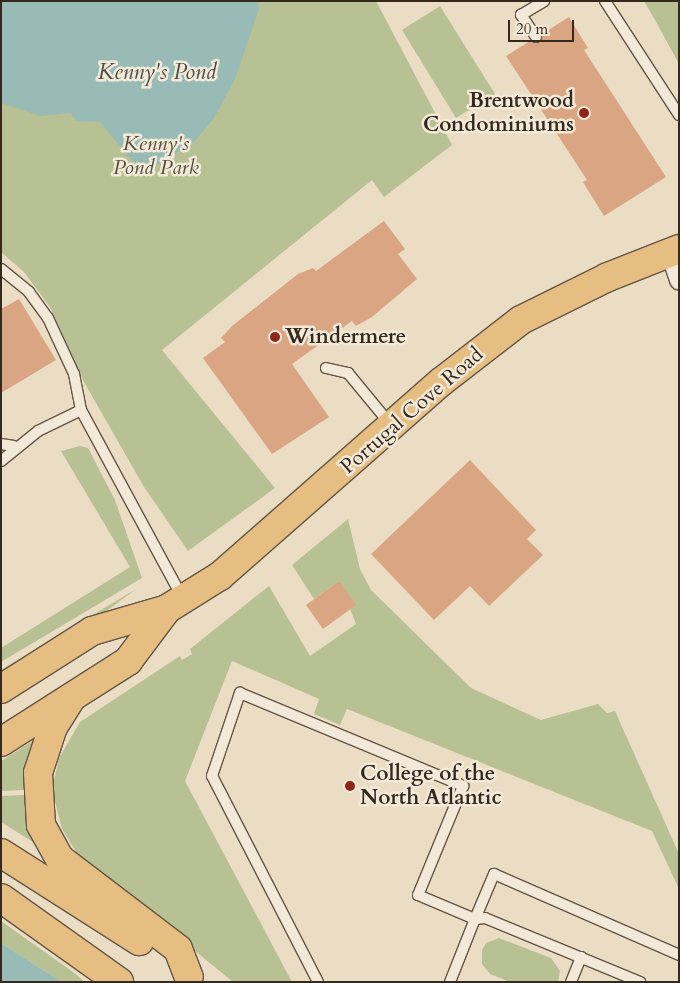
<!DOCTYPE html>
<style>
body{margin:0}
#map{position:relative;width:680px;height:983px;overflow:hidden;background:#ebddc4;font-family:Cardo,serif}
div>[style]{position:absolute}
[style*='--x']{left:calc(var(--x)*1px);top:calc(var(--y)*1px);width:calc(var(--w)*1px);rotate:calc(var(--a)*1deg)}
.green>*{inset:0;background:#b7c194}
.water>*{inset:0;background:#98bbb6}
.building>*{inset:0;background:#daa582}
.roads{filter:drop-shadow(1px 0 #625647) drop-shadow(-1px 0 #625647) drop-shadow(0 1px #625647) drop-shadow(0 -1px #625647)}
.service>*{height:10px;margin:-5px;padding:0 5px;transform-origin:5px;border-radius:5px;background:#f2e9d9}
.minor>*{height:19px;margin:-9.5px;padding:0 9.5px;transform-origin:9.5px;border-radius:9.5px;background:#f2e9d9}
.primary>*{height:28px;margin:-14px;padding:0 14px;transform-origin:14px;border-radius:14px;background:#e6be82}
.dots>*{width:14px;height:14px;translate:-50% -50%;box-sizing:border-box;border:2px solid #f2e9d9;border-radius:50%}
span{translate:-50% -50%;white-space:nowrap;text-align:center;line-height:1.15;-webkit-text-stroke:5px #f2e9d9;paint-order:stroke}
.poi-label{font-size:21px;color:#34291d;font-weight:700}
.right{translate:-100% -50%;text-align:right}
.left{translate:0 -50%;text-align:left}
.park-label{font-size:21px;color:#554f3b;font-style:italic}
.street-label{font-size:21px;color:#34291d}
.water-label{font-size:22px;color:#4d4e43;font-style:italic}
.frame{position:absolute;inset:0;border:2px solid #34291d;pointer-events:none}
.scale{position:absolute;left:508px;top:20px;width:66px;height:22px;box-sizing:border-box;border:2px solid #34291d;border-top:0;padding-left:6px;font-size:15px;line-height:18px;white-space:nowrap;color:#34291d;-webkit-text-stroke:4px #f2e9d9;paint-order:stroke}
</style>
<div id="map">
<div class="green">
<i style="clip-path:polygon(1px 1px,376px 1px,452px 145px,384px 197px,372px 180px,162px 350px,275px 488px,188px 551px,144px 487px,84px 382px,50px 307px,24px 272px,1px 252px)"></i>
<i style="clip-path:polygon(644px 1px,679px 1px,679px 64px,655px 20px)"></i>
<i style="clip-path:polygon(440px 6px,495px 94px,456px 118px,402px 30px)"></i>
<i style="clip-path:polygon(80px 446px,88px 448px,115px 500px,142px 578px,1px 662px,1px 648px,130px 567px,61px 451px)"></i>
<i style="clip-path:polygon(348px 519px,360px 569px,371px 590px,471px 688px,541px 720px,598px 704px,607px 713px,615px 711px,679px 854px,679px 889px,652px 831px,347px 709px,340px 725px,314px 714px,319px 699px,232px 661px,185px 781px,292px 982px,233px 982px,78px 855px,62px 829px,52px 790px,59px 758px,80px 722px,180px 656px,182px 660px,192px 654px,190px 649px,269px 586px,310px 656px,356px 624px,339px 581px,314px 599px,292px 565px)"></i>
<i style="clip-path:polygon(136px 589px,105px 612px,1px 676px,1px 670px)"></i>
<i style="clip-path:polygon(36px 739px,24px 790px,1px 791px,1px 761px)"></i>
<i style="clip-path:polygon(24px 795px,28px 814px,36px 844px,1px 822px,1px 796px)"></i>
<i style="clip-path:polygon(1px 921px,73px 972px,85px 982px,62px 982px,1px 943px)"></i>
<i style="clip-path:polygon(499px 938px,551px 958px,560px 971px,558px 982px,510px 982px,490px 974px,482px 964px,482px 950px,486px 943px)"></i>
</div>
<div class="water">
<i style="clip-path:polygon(1px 1px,258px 1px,259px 9px,235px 79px,214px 118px,196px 140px,159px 164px,133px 162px,100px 122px,77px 121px,70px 113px,40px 116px,1px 103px)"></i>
<i style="clip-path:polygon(1px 943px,62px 982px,1px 982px)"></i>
</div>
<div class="building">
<i style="clip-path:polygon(569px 17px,588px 48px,584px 50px,666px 177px,604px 216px,583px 182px,587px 180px,506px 56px,530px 41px,539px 43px,542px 34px)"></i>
<i style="clip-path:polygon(384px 221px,405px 249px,398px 254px,417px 279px,372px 317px,356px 326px,352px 321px,292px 364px,329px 417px,272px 454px,203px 358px,225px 342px,221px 338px,232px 326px,298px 274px,313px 268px,316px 271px)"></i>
<i style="clip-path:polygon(19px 299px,56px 360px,1px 393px,1px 309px)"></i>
<i style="clip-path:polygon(470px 460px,536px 530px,527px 539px,543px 555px,489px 606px,470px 586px,434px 620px,371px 554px)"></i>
<i style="clip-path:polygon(339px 581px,356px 605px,323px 629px,306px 605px)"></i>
</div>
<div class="roads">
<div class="service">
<i style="--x:605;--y:1;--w:136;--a:57"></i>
<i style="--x:536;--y:37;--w:27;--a:-124"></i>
<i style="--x:521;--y:15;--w:27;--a:-31"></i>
<i style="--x:1;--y:269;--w:36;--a:39"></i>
<i style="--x:29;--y:292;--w:32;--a:54"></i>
<i style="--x:48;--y:318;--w:62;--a:65.1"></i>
<i style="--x:74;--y:374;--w:37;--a:79"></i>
<i style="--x:81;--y:410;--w:215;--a:61.6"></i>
<i style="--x:326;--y:368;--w:23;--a:13"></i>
<i style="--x:348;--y:373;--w:66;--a:50.5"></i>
<i style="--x:1;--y:444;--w:13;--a:9"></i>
<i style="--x:1;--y:461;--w:48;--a:-39"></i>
<i style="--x:38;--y:431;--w:48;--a:-26"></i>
<i style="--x:318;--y:982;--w:232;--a:-117.2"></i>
<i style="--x:212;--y:776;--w:88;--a:-71.4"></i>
<i style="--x:240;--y:693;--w:242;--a:22.6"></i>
<i style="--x:463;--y:786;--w:118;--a:112.4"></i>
<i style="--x:418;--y:895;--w:62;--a:22.8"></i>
<i style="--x:475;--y:919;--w:49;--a:-67.1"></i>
<i style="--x:494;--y:874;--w:202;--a:23.6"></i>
<i style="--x:450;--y:982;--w:68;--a:-68.4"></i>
<i style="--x:475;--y:919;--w:10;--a:-6"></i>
<i style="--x:485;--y:918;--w:168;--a:22.4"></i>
<i style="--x:571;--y:982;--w:27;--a:-68"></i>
</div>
<div class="minor">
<i style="--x:670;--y:252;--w:29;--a:72"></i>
</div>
<div class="primary">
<i style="--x:1;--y:689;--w:108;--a:-32.5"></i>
<i style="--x:92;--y:631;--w:78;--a:-16.3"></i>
<i style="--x:167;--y:609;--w:62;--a:-31.9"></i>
<i style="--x:220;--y:576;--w:294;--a:-41.3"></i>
<i style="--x:441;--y:382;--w:101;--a:-37.8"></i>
<i style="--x:521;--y:320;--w:97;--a:-26.3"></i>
<i style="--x:608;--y:277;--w:76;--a:-21.5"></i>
<i style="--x:70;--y:700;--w:32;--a:122"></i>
<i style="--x:53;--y:727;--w:48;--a:108.1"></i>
<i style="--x:38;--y:773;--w:52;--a:86.7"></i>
<i style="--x:41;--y:825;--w:39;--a:61"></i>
<i style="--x:60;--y:859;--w:148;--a:37.3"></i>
<i style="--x:178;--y:949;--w:30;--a:69"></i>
<i style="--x:1;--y:742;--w:151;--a:-32.5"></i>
<i style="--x:128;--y:661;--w:65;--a:-53.1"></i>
<i style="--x:1;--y:853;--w:164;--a:32.5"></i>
<i style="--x:1;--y:898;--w:145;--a:35.4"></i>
</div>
</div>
<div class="dots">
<i style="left:584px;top:113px;background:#8f2418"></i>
<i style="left:275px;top:337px;background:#8f2418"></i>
<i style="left:350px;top:786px;background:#8f2418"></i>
</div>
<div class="poi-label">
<span class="right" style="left:574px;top:113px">Brentwood<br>Condominiums</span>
<span class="left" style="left:285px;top:337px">Windermere</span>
<span class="left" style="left:360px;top:786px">College of the<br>North Atlantic</span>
</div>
<div class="park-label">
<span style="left:156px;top:156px">Kenny's<br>Pond Park</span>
</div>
<div class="street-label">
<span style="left:412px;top:411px;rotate:-41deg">Portugal Cove Road</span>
</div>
<div class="water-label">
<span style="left:157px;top:73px">Kenny's Pond</span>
</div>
<div class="frame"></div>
<div class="scale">20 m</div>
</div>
